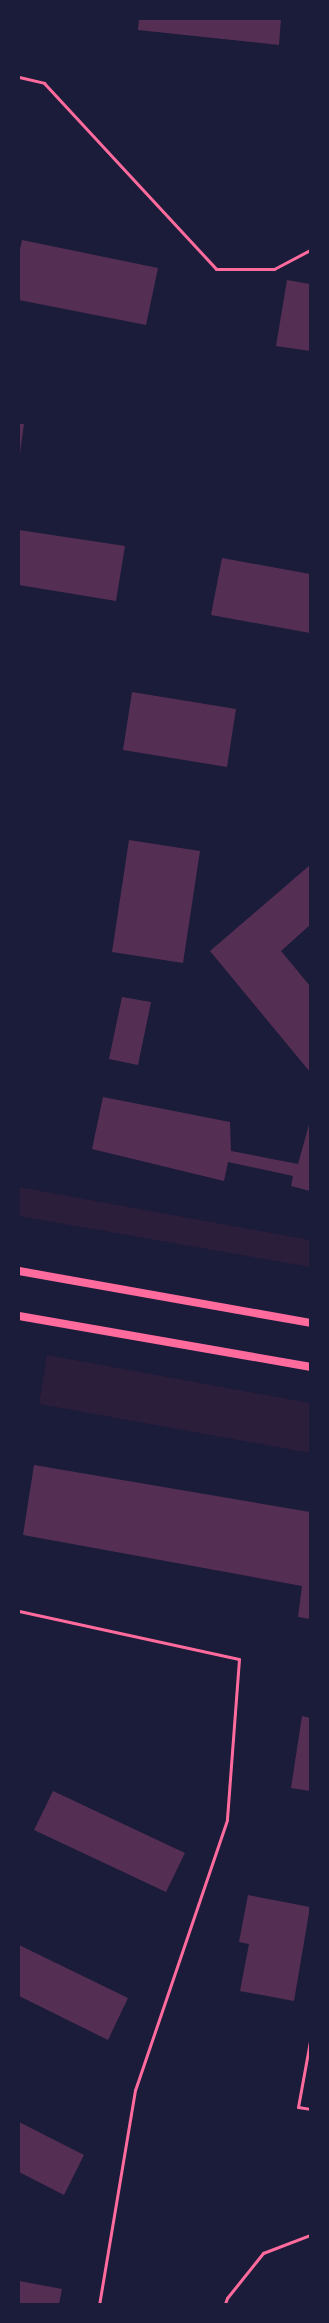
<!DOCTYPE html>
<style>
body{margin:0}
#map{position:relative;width:329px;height:2323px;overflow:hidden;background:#1b1b3a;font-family:"PT Sans",sans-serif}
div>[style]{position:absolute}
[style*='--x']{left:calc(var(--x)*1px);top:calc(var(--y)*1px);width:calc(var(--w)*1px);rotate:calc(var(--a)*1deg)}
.green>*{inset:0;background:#2a1e3b}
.building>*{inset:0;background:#542f53}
.service>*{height:3px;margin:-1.5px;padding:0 1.5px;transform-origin:1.5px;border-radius:1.5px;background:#ff6b9d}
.secondary>*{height:8px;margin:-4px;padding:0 4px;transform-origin:4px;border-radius:4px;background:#ff6b9d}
span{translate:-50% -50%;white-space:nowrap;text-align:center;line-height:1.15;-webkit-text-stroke:3.5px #1b1b3a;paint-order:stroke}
.frame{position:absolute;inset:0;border:20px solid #1b1b3a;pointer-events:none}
</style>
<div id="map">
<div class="green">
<i style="clip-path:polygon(19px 1187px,310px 1240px,310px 1267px,19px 1216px)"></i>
<i style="clip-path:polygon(47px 1355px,310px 1403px,310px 1453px,39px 1404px)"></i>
</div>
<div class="building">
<i style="clip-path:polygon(139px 19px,281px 19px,279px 45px,138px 30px)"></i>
<i style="clip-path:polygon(22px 240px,158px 268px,146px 325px,19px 300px,19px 254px)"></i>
<i style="clip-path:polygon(287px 280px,310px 284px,310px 351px,276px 346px)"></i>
<i style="clip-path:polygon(19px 424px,24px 424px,20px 453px,19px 453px)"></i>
<i style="clip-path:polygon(19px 530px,125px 546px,116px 601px,19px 585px)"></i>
<i style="clip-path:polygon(222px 558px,310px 574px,310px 633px,211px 615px)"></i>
<i style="clip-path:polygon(132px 692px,236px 709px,227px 767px,123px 750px)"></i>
<i style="clip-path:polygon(129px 840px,200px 851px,183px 963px,112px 952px)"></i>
<i style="clip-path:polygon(310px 865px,310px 925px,281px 951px,310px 986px,310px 1072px,210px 951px)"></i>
<i style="clip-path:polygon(122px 997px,151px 1002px,138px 1065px,109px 1059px)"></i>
<i style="clip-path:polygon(103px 1097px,230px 1122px,231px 1151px,298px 1164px,310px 1121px,310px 1191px,291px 1186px,293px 1176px,228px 1162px,224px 1181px,92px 1149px)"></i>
<i style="clip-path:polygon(34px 1465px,310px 1512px,310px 1619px,298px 1617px,302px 1586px,23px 1535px)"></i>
<i style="clip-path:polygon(302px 1716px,310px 1718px,310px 1791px,291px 1788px)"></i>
<i style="clip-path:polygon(53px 1791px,185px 1853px,166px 1892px,34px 1830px)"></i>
<i style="clip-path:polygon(248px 1895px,310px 1907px,294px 2001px,240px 1991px,249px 1944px,239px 1942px)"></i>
<i style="clip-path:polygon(19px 1945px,128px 1998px,108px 2040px,19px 1996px)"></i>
<i style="clip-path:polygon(19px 2122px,84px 2155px,64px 2195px,19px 2172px)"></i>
<i style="clip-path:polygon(19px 2281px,62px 2289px,59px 2304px,19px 2304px)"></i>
</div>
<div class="service">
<i style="--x:19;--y:77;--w:26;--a:13"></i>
<i style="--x:44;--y:83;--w:253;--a:47.2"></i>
<i style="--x:216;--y:269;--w:58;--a:0"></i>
<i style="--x:274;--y:269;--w:41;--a:-27.8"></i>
<i style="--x:19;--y:1611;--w:225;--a:12.3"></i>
<i style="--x:239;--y:1659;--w:161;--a:94.3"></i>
<i style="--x:227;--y:1820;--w:285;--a:108.8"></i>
<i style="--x:135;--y:2090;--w:217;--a:99.5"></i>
<i style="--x:310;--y:2041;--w:67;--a:100.3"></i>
<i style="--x:298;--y:2107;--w:12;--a:9"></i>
<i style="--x:225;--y:2304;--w:6;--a:-72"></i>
<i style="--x:227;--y:2298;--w:58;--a:-51.3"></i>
<i style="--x:263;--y:2253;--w:50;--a:-21"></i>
</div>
<div class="secondary">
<i style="--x:19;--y:1271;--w:296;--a:10.1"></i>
<i style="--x:19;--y:1316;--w:295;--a:9.9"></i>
</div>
<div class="frame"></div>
</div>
